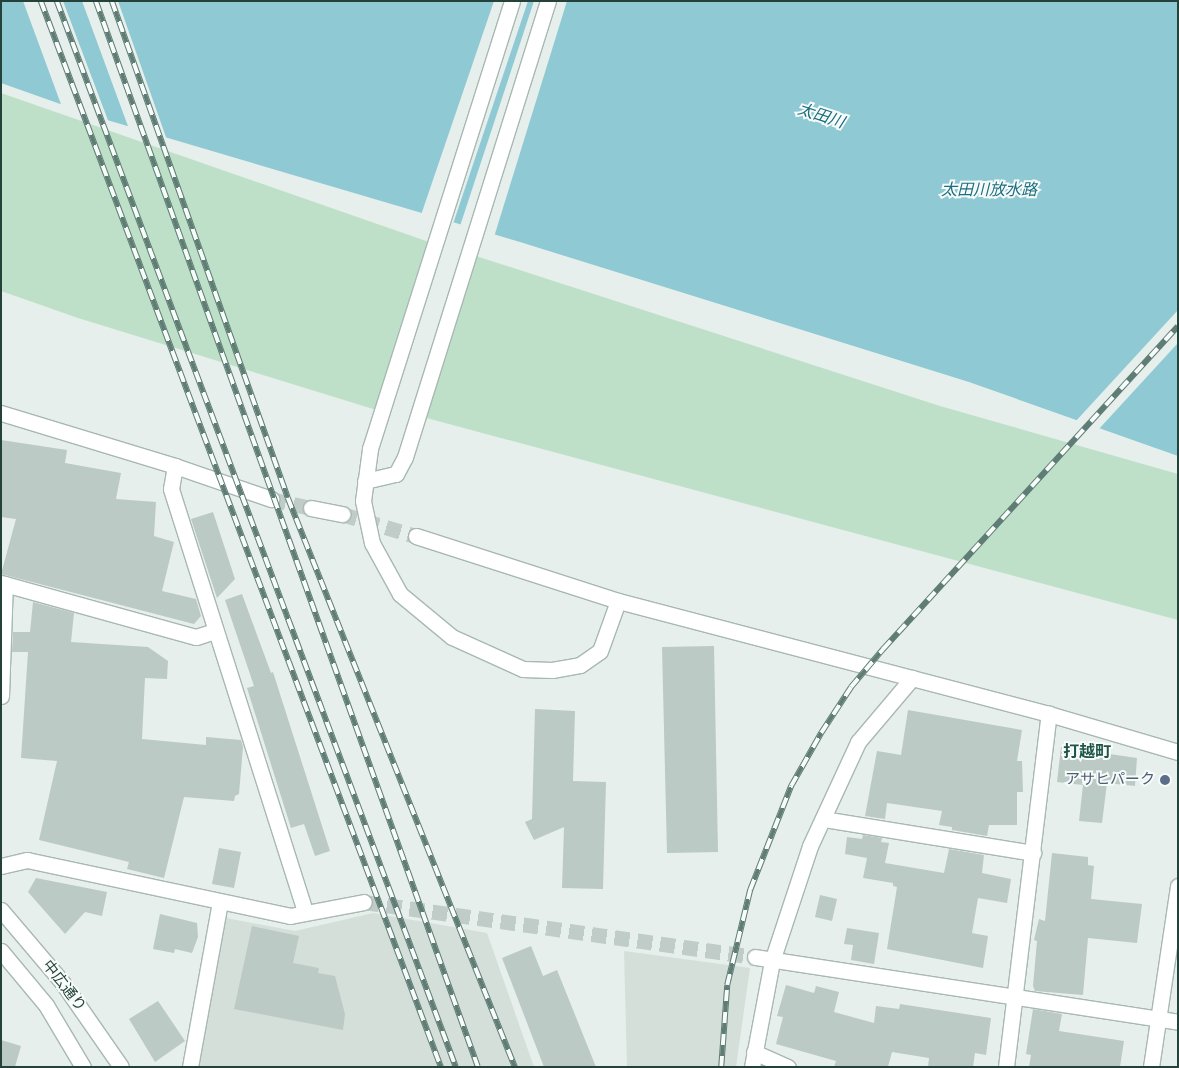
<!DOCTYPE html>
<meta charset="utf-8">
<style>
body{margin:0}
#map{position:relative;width:1179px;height:1068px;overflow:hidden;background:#e6efeb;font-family:Cabin,"Noto Sans JP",sans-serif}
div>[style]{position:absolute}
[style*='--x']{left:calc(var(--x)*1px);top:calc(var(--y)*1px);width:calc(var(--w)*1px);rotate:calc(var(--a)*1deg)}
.built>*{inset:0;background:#d4dfda}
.green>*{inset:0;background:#bfe0c8}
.water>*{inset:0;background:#8ec9d4}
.pier>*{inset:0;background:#e6efeb}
.building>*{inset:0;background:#bbcac4}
.minor-tunnel>*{height:15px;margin-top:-7.5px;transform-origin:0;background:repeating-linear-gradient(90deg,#bfccc8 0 15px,transparent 0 23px)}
.roads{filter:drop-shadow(1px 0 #a8b8b2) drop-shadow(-1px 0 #a8b8b2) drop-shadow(0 1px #a8b8b2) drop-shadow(0 -1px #a8b8b2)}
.minor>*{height:15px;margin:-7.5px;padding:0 7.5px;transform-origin:7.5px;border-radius:7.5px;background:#fff}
.rail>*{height:5.5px;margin-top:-2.75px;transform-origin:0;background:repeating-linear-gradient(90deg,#f7fbf9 0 11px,#5f7d75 0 22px);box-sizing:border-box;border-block:1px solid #5f7d75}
.dots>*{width:14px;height:14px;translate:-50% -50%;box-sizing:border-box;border:2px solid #f7fbf9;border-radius:50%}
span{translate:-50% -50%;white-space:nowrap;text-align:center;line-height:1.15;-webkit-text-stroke:4px #f7fbf9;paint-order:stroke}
.service-label{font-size:15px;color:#4e5e75}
.right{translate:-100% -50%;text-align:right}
.street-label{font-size:15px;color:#24423a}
.water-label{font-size:16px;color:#1c6f80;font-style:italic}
.neighbourhood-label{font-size:16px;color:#1f5548;font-weight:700}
.frame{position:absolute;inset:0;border:2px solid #24423a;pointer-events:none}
</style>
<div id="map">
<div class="built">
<i style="clip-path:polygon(373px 913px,487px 933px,534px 1067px,196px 1067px,226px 918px,295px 931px)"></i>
<i style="clip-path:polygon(624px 951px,750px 968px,736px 1067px,627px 1067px)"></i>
</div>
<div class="green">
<i style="clip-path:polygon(1px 93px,429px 242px,383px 412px,78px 318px,1px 291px)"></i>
<i style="clip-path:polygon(476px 256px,940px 406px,1178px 474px,1178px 620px,423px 417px)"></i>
</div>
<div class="water">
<i style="clip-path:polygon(1px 1px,1178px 1px,1178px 456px,969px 382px,520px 242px,97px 117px,1px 83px)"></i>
</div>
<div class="pier">
<i style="clip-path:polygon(23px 1px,63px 1px,109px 123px,62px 107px)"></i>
<i style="clip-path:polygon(82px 1px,118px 1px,167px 140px,129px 129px)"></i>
<i style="clip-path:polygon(494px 1px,528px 1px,453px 224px,421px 215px)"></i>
<i style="clip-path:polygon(534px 1px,567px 1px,494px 237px,460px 226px)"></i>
<i style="clip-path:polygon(1178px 310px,1178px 343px,1098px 430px,1075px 422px)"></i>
</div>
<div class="building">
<i style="clip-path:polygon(1px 440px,67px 450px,65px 463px,121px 473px,116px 499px,156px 502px,154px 536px,174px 542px,162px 591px,196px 599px,201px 616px,194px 624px,1px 574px,16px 519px,1px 517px)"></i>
<i style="clip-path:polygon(213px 512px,235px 579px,217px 598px,191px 519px)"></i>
<i style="clip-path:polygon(242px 594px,271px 673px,273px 672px,330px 851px,315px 856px,304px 824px,291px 828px,247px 688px,254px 686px,225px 600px)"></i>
<i style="clip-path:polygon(33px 602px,74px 613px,71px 642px,148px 647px,168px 661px,167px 679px,145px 678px,142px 739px,206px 745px,206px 737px,241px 740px,243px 747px,239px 794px,235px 796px,234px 801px,184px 797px,164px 878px,127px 869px,129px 862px,39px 840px,57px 761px,21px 758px,28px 652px,12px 652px,13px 632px,30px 632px)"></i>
<i style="clip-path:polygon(714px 646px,718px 852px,667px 853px,662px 647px)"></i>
<i style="clip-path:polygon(535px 709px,575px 711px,573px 781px,606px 782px,603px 889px,562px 888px,564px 827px,534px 840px,525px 822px,532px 819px)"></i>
<i style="clip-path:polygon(908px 710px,1022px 730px,1017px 761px,1022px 761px,1023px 792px,1017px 792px,1017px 825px,989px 825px,987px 836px,952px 830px,952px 827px,939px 825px,942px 811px,887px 803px,885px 819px,865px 816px,877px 751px,901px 755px)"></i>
<i style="clip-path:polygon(1061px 747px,1137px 758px,1135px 786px,1107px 783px,1102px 823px,1079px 821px,1083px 785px,1057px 782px)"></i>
<i style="clip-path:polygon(863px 835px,882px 838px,881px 842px,889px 843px,885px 863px,944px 873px,949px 849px,984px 855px,982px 873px,1011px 879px,1007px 903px,978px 898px,972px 933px,988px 936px,983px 968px,887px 949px,897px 887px,893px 886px,893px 883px,863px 878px,867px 858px,845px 854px,847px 837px,862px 839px)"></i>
<i style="clip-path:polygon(219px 848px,241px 852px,234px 888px,212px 884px)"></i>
<i style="clip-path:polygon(1052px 853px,1088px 857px,1088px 865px,1094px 866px,1091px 899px,1142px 904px,1137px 943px,1088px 938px,1083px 995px,1035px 991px,1033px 986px,1037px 941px,1034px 940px,1039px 919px,1045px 921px)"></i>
<i style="clip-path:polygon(36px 878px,107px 892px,102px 916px,85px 912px,65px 934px,28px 892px)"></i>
<i style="clip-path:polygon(820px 895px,837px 899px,832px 921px,815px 917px)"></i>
<i style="clip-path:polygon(160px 914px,197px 923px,198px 937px,192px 953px,175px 949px,174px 953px,153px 949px)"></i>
<i style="clip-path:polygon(252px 926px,299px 936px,293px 963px,319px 968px,318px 973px,335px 976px,345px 1014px,343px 1030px,234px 1009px)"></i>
<i style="clip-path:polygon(847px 928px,879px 933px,874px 964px,851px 960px,853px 945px,844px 944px)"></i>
<i style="clip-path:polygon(531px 946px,543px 976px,557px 970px,596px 1067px,544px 1067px,502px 958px)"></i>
<i style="clip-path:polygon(786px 985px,814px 993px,816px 986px,839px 992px,834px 1012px,874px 1023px,876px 1006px,899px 1009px,900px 1004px,991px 1018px,986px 1055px,975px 1053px,973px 1067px,928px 1067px,929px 1058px,892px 1052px,888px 1067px,834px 1067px,836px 1061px,776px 1044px,783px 1017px,777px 1016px)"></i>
<i style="clip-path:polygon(158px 1001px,185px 1041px,155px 1062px,129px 1019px)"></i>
<i style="clip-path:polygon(1033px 1009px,1062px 1014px,1059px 1031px,1124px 1041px,1120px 1067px,1029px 1067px,1031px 1055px,1026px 1054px)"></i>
<i style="clip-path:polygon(1px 1040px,21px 1046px,15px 1067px,1px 1067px)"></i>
</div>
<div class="minor-tunnel">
<i style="--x:271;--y:499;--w:41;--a:12.7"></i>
<i style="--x:342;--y:514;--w:77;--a:16.6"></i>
<i style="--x:364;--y:902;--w:395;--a:8"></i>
</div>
<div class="roads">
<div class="minor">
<i style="--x:512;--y:1;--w:470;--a:107.6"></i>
<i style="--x:370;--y:449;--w:52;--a:97.7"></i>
<i style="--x:363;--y:501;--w:43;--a:77.9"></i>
<i style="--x:372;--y:543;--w:58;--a:61.2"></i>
<i style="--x:400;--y:594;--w:67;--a:39.6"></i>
<i style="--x:452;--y:637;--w:78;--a:24.3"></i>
<i style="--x:523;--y:669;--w:29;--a:2"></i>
<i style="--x:552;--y:670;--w:28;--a:-10"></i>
<i style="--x:580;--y:665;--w:24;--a:-35"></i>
<i style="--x:600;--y:651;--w:53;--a:-70.2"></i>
<i style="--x:1;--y:413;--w:182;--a:16.9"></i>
<i style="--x:175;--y:466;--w:102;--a:19"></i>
<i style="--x:175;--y:466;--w:23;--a:100"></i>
<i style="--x:171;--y:489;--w:443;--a:72.4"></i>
<i style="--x:365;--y:481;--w:32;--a:-13"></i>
<i style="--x:396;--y:474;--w:19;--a:-62"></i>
<i style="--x:405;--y:457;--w:478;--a:-72.6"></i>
<i style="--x:311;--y:508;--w:32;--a:11"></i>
<i style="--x:416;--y:536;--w:212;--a:17.8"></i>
<i style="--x:618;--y:601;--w:446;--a:14.7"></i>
<i style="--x:1049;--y:714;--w:134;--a:16.4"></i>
<i style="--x:1;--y:583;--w:202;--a:15.5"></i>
<i style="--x:196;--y:637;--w:20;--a:-18"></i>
<i style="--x:1;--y:696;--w:112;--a:-88"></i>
<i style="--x:824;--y:819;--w:212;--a:9.2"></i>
<i style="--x:1;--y:866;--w:27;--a:-13"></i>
<i style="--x:27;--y:860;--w:269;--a:12"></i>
<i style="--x:290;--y:916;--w:75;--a:-10.7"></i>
<i style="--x:1;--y:910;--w:94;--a:49.7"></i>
<i style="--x:62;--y:982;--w:103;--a:55.2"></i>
<i style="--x:1;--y:951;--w:70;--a:50.2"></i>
<i style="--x:46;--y:1005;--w:72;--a:59.2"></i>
<i style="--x:755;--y:957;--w:428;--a:8.7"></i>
<i style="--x:754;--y:1052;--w:37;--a:24"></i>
<i style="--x:190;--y:1067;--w:168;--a:-79.7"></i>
<i style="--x:752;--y:1067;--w:108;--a:-79.3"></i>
<i style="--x:772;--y:961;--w:121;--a:-71.7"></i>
<i style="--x:810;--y:846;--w:115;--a:-65.2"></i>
<i style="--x:858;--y:742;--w:84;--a:-49.8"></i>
<i style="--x:1006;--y:1067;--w:356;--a:-83.1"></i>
<i style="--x:1151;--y:1067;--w:183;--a:-81.5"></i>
</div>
</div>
<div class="rail">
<i style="--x:41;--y:1;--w:1139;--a:69.43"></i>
<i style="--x:57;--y:1;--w:1138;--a:69.48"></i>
<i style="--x:96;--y:1;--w:1132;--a:70.28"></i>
<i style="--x:112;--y:1;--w:527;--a:70.5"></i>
<i style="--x:288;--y:498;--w:613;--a:68.25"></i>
<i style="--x:721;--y:1067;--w:82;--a:-85.8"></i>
<i style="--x:727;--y:985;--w:98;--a:-76.4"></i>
<i style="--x:750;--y:890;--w:112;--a:-68.5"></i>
<i style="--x:791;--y:786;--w:61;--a:-60.5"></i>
<i style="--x:821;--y:733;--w:55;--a:-56.9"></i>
<i style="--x:851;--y:687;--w:50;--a:-49.9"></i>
<i style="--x:883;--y:649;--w:437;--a:-47.6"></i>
</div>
<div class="dots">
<i style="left:1165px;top:780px;background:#5c6f8a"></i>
</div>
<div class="service-label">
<span class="right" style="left:1155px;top:780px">アサヒパーク</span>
</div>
<div class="street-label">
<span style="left:64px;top:986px;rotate:52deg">中広通り</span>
</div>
<div class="water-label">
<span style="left:821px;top:116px;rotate:18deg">太田川</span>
<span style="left:989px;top:190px">太田川放水路</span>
</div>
<div class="neighbourhood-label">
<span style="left:1087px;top:752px">打越町</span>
</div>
<div class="frame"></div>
</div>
